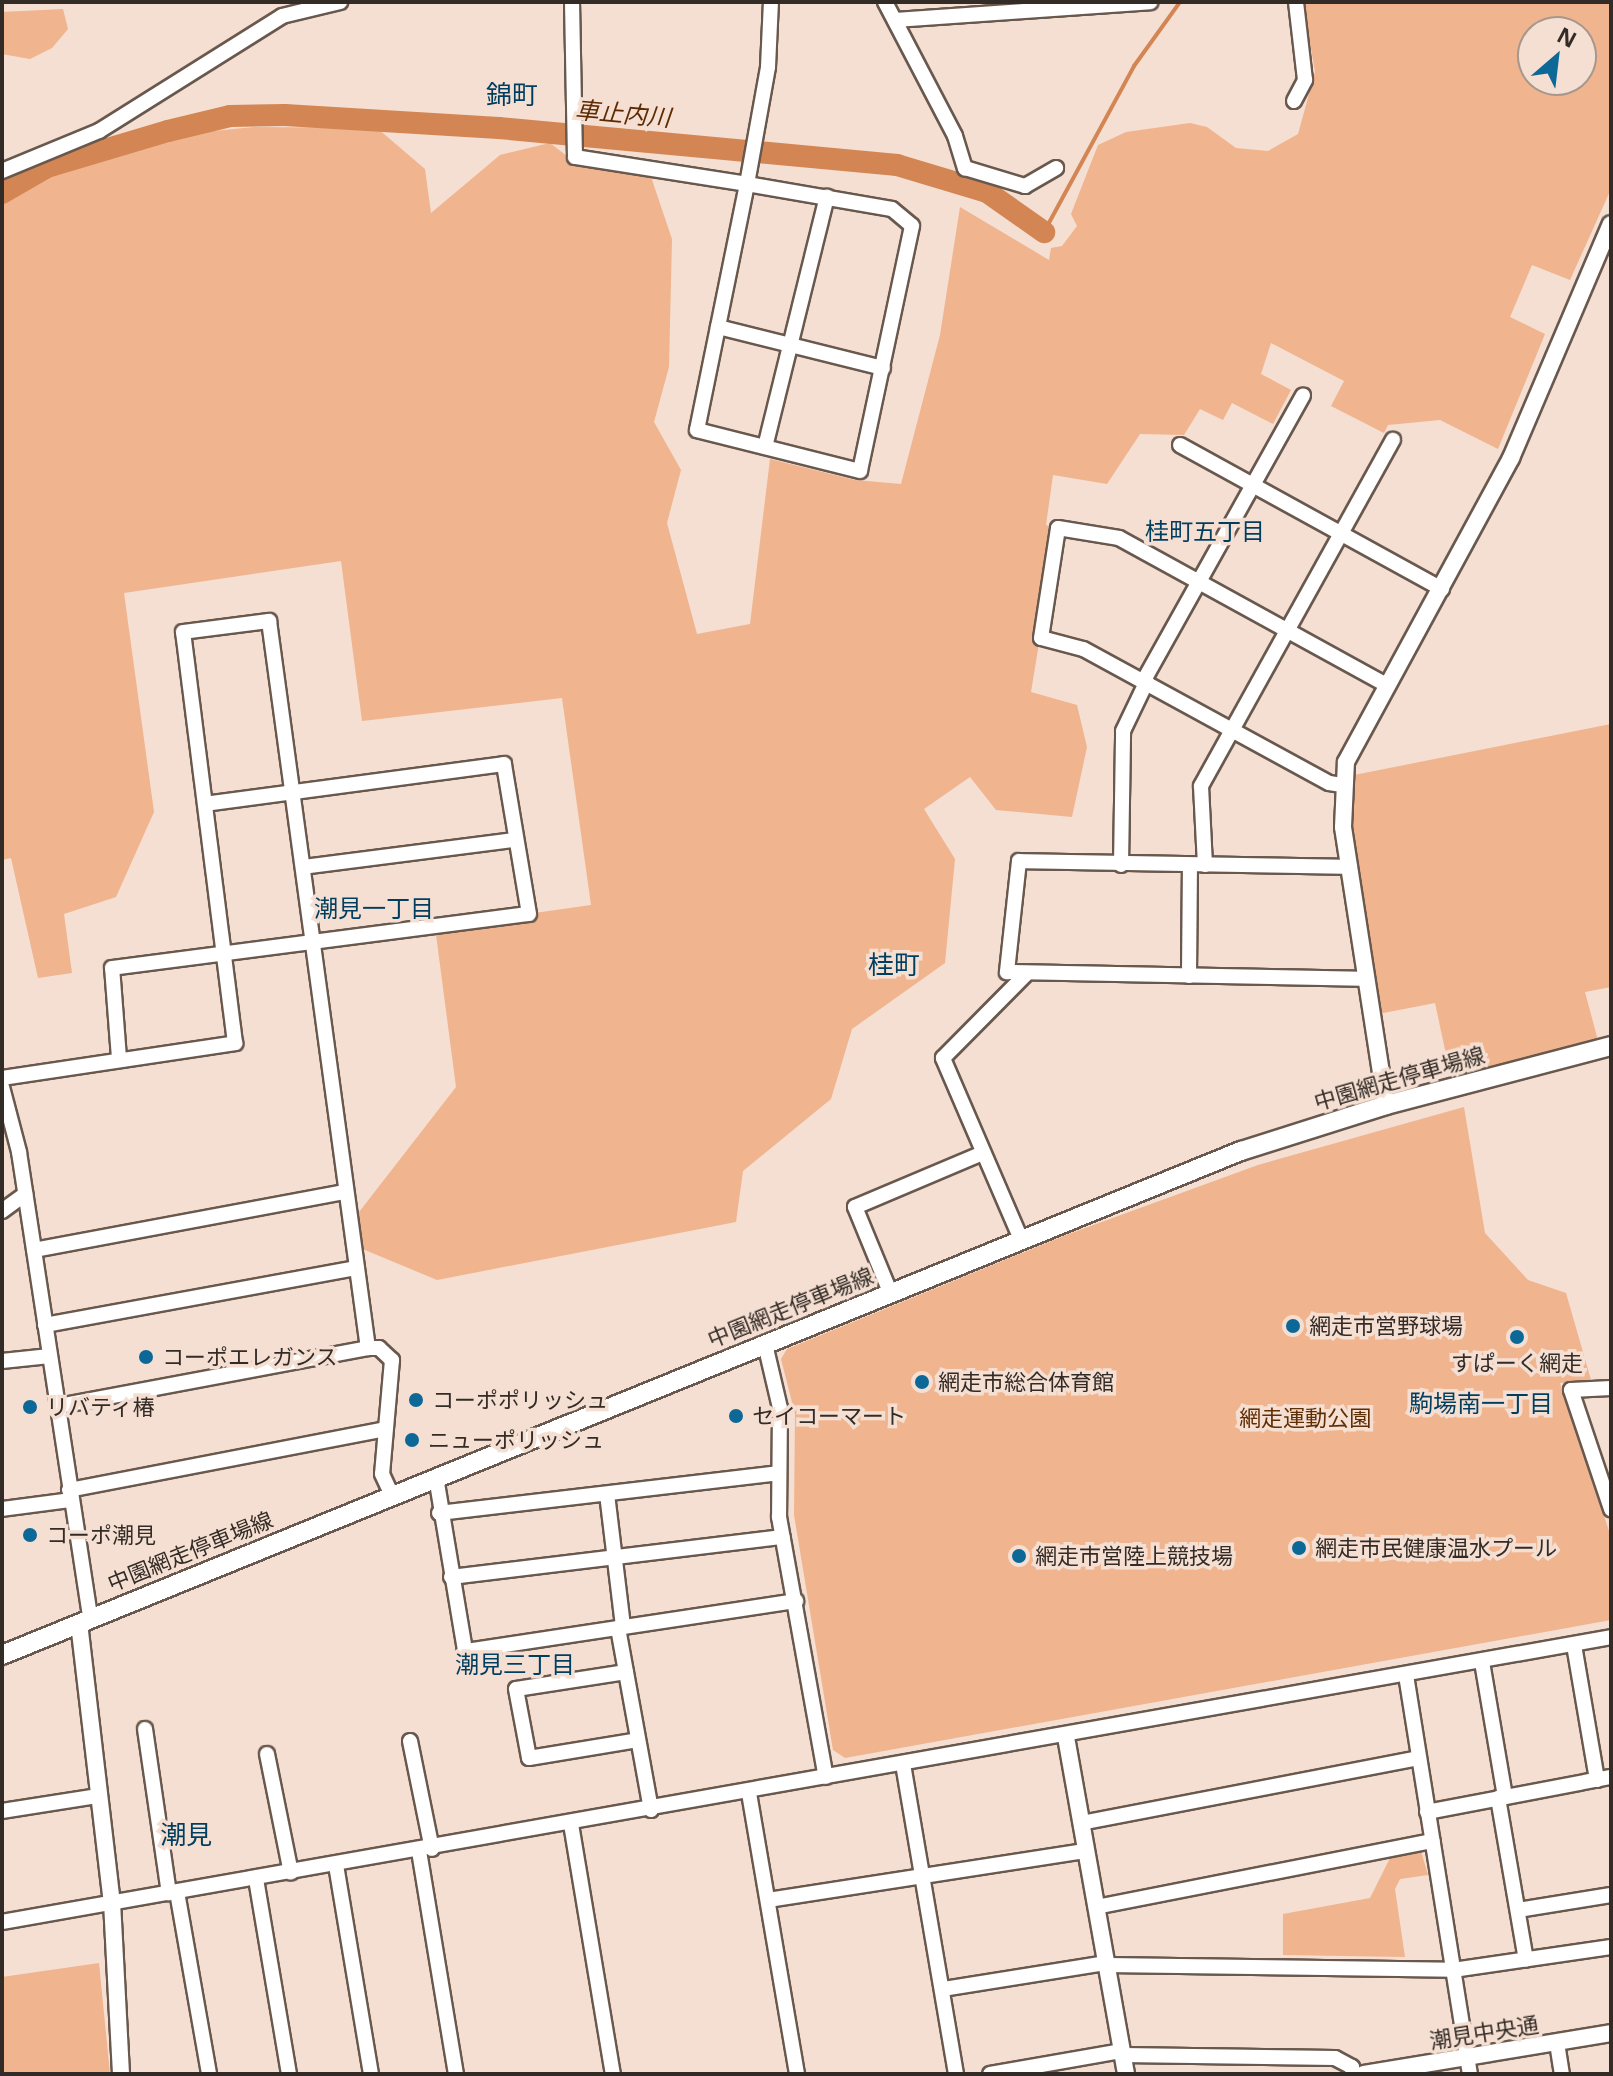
<!DOCTYPE html>
<meta charset="utf-8">
<style>
body{margin:0}
#map{position:relative;width:1613px;height:2076px;overflow:hidden;background:#f4dfd2;font-family:"Open Sans","Noto Sans JP",sans-serif}
div>[style]{position:absolute}
[style*='--x']{left:calc(var(--x)*1px);top:calc(var(--y)*1px);width:calc(var(--w)*1px);rotate:calc(var(--a)*1deg)}
.green>*{inset:0;background:#f0b48e}
.stream>*{height:4px;margin:-2px;padding:0 2px;transform-origin:2px;border-radius:2px;background:#d38653}
.river>*{height:22px;margin:-11px;padding:0 11px;transform-origin:11px;border-radius:11px;background:#d38653}
.roads{filter:drop-shadow(2px 0 #69584d) drop-shadow(-2px 0 #69584d) drop-shadow(0 2px #69584d) drop-shadow(0 -2px #69584d)}
.minor>*{height:14px;margin:-7px;padding:0 7px;transform-origin:7px;border-radius:7px;background:#fff}
.tertiary>*{height:16px;margin:-8px;padding:0 8px;transform-origin:8px;border-radius:8px;background:#fff}
.secondary>*{height:18px;margin:-9px;padding:0 9px;transform-origin:9px;border-radius:9px;background:#fff}
.dots>*{width:22px;height:22px;translate:-50% -50%;box-sizing:border-box;border:4px solid #f4dfd2;border-radius:50%}
span{translate:-50% -50%;white-space:nowrap;text-align:center;line-height:1.15;-webkit-text-stroke:7px #f4dfd2;paint-order:stroke}
.street-label{font-size:22px;color:#332b26}
.poi-label{font-size:22px;color:#332b26}
.left{translate:0 -50%;text-align:left}
.park-label{font-size:22px;color:#602e05}
.water-label{font-size:24px;color:#5d2b02;font-style:italic}
.neighbourhood-label{font-size:24px;color:#003e5f}
.quarter-label{font-size:26px;color:#003e5f}
.frame{position:absolute;inset:0;border:4px solid #332b26;pointer-events:none}
.north{position:absolute;left:1517px;top:16px;width:80px;height:80px;box-sizing:border-box;background:#f4dfd2;border:2px solid #a7978d;border-radius:50%;rotate:28deg;font-size:22px;font-weight:700;line-height:32px;text-align:center;color:#332b26}
.north::after{content:'';display:block;margin:auto;width:28px;height:36px;background:#0c6897;clip-path:polygon(50% 0,100% 100%,50% 72%,0 100%)}
</style>
<div id="map">
<div class="green">
<i style="clip-path:polygon(evenodd,1303px 2px,1611px 2px,1611px 189px,1570px 280px,1532px 265px,1510px 317px,1545px 334px,1498px 449px,1440px 420px,1388px 425px,1384px 433px,1331px 406px,1344px 381px,1271px 343px,1261px 374px,1291px 390px,1273px 424px,1232px 403px,1223px 420px,1200px 409px,1184px 435px,1140px 434px,1107px 484px,1053px 475px,1046px 525px,1058px 528px,1031px 692px,1077px 705px,1087px 747px,1072px 817px,996px 810px,970px 777px,924px 809px,955px 859px,945px 963px,852px 1029px,831px 1099px,743px 1171px,736px 1222px,437px 1280px,353px 1245px,349px 1225px,456px 1087px,435px 927px,591px 905px,562px 698px,362px 721px,341px 561px,124px 593px,154px 812px,116px 897px,64px 914px,72px 973px,38px 978px,11px 858px,2px 860px,2px 203px,8px 196px,26px 183px,74px 165px,193px 133px,254px 127px,377px 128px,425px 169px,431px 213px,500px 155px,550px 143px,576px 163px,650px 174px,672px 239px,669px 367px,654px 422px,681px 470px,667px 523px,697px 634px,750px 624px,770px 459px,855px 480px,901px 484px,940px 335px,960px 207px,1049px 260px,1051px 248px,1062px 246px,1077px 226px,1071px 214px,1098px 145px,1126px 132px,1190px 123px,1207px 127px,1236px 148px,1268px 151px,1298px 134px,1315px 72px,1303px 2px,1533px 32px,1581px 32px,1581px 80px,1533px 80px,1533px 32px)"></i>
<i style="clip-path:polygon(63px 9px,68px 29px,52px 48px,30px 59px,2px 54px,2px 12px)"></i>
<i style="clip-path:polygon(1611px 724px,1611px 987px,1585px 992px,1600px 1048px,1453px 1087px,1435px 1003px,1373px 1015px,1344px 777px)"></i>
<i style="clip-path:polygon(1464px 1107px,1485px 1233px,1528px 1280px,1566px 1293px,1591px 1380px,1560px 1383px,1611px 1537px,1611px 1620px,845px 1758px,833px 1750px,794px 1515px,795px 1414px,781px 1359px,787px 1349px,1066px 1235px,1258px 1165px)"></i>
<i style="clip-path:polygon(1421px 1851px,1428px 1875px,1400px 1879px,1395px 1889px,1405px 1957px,1283px 1955px,1283px 1914px,1370px 1898px,1391px 1856px)"></i>
<i style="clip-path:polygon(99px 1963px,110px 2074px,2px 2074px,2px 1977px)"></i>
</div>
<div class="stream">
<i style="--x:1044;--y:232;--w:189;--a:-61.5"></i>
<i style="--x:1134;--y:66;--w:79;--a:-54.3"></i>
</div>
<div class="river">
<i style="--x:2;--y:193;--w:52;--a:-30"></i>
<i style="--x:47;--y:167;--w:126;--a:-16.6"></i>
<i style="--x:168;--y:131;--w:64;--a:-13.6"></i>
<i style="--x:230;--y:116;--w:55;--a:-1"></i>
<i style="--x:285;--y:115;--w:214;--a:3.5"></i>
<i style="--x:499;--y:128;--w:400;--a:5.3"></i>
<i style="--x:897;--y:165;--w:94;--a:16.7"></i>
<i style="--x:987;--y:192;--w:70;--a:35.1"></i>
</div>
<div class="roads">
<div class="minor">
<i style="--x:572;--y:2;--w:155;--a:88.9"></i>
<i style="--x:575;--y:157;--w:174;--a:8.9"></i>
<i style="--x:747;--y:184;--w:119;--a:-79.8"></i>
<i style="--x:768;--y:67;--w:65;--a:-87.4"></i>
<i style="--x:885;--y:2;--w:151;--a:62.4"></i>
<i style="--x:955;--y:136;--w:34;--a:73"></i>
<i style="--x:965;--y:168;--w:63;--a:16.7"></i>
<i style="--x:1025;--y:186;--w:36;--a:-30"></i>
<i style="--x:895;--y:20;--w:256;--a:-4"></i>
<i style="--x:1294;--y:101;--w:24;--a:-62"></i>
<i style="--x:1305;--y:80;--w:79;--a:-96.6"></i>
<i style="--x:2;--y:171;--w:105;--a:-22.4"></i>
<i style="--x:99;--y:131;--w:216;--a:-32.1"></i>
<i style="--x:282;--y:16;--w:60;--a:-13.6"></i>
<i style="--x:747;--y:184;--w:147;--a:9.8"></i>
<i style="--x:892;--y:209;--w:26;--a:40"></i>
<i style="--x:912;--y:226;--w:250;--a:102"></i>
<i style="--x:860;--y:471;--w:168;--a:-165.9"></i>
<i style="--x:697;--y:430;--w:251;--a:-78.5"></i>
<i style="--x:718;--y:327;--w:170;--a:14"></i>
<i style="--x:1180;--y:445;--w:299;--a:28.8"></i>
<i style="--x:765;--y:447;--w:258;--a:-76.1"></i>
<i style="--x:1144;--y:680;--w:326;--a:-60.8"></i>
<i style="--x:1342;--y:785;--w:13;--a:-171"></i>
<i style="--x:1329;--y:783;--w:280;--a:-151.4"></i>
<i style="--x:1083;--y:649;--w:43;--a:-165.3"></i>
<i style="--x:1041;--y:638;--w:111;--a:-81.2"></i>
<i style="--x:1058;--y:528;--w:62;--a:9.3"></i>
<i style="--x:1119;--y:538;--w:305;--a:28.8"></i>
<i style="--x:1121;--y:865;--w:134;--a:-89.1"></i>
<i style="--x:1123;--y:731;--w:55;--a:-64.4"></i>
<i style="--x:1205;--y:865;--w:79;--a:-92.9"></i>
<i style="--x:1201;--y:786;--w:396;--a:-61"></i>
<i style="--x:303;--y:867;--w:214;--a:-7.3"></i>
<i style="--x:1350;--y:867;--w:331;--a:-179"></i>
<i style="--x:1019;--y:861;--w:112;--a:96.2"></i>
<i style="--x:1007;--y:972;--w:360;--a:1.1"></i>
<i style="--x:1189;--y:976;--w:110;--a:-89.5"></i>
<i style="--x:119;--y:1058;--w:90;--a:-94.4"></i>
<i style="--x:112;--y:968;--w:420;--a:-7.4"></i>
<i style="--x:529;--y:914;--w:152;--a:-99.5"></i>
<i style="--x:504;--y:764;--w:301;--a:172.4"></i>
<i style="--x:2;--y:1078;--w:236;--a:-8.5"></i>
<i style="--x:235;--y:1043;--w:414;--a:-97.2"></i>
<i style="--x:183;--y:632;--w:87;--a:-7.3"></i>
<i style="--x:269;--y:621;--w:734;--a:82.25"></i>
<i style="--x:368;--y:1348;--w:11;--a:0"></i>
<i style="--x:379;--y:1348;--w:18;--a:43"></i>
<i style="--x:392;--y:1360;--w:114;--a:95"></i>
<i style="--x:382;--y:1474;--w:23;--a:65"></i>
<i style="--x:2;--y:1087;--w:67;--a:75.3"></i>
<i style="--x:19;--y:1152;--w:471;--a:81.3"></i>
<i style="--x:2;--y:1211;--w:29;--a:-36"></i>
<i style="--x:1020;--y:1237;--w:195;--a:-113.3"></i>
<i style="--x:943;--y:1058;--w:120;--a:-45.3"></i>
<i style="--x:34;--y:1250;--w:315;--a:-10.6"></i>
<i style="--x:890;--y:1292;--w:92;--a:-112.4"></i>
<i style="--x:855;--y:1207;--w:139;--a:-22.9"></i>
<i style="--x:45;--y:1325;--w:317;--a:-10.4"></i>
<i style="--x:765;--y:1344;--w:66;--a:76.8"></i>
<i style="--x:780;--y:1408;--w:109;--a:90.5"></i>
<i style="--x:779;--y:1517;--w:264;--a:79.8"></i>
<i style="--x:2;--y:1361;--w:48;--a:-5.9"></i>
<i style="--x:1611;--y:1388;--w:40;--a:177.1"></i>
<i style="--x:1571;--y:1390;--w:126;--a:71.4"></i>
<i style="--x:59;--y:1406;--w:314;--a:-10.6"></i>
<i style="--x:436;--y:1477;--w:176;--a:80.5"></i>
<i style="--x:465;--y:1651;--w:335;--a:-8.6"></i>
<i style="--x:69;--y:1490;--w:322;--a:-10.9"></i>
<i style="--x:607;--y:1494;--w:134;--a:83.1"></i>
<i style="--x:2;--y:1509;--w:69;--a:-7.5"></i>
<i style="--x:439;--y:1513;--w:341;--a:-6.7"></i>
<i style="--x:451;--y:1577;--w:334;--a:-6.9"></i>
<i style="--x:618;--y:1628;--w:185;--a:79.7"></i>
<i style="--x:1574;--y:1645;--w:137;--a:80.3"></i>
<i style="--x:1482;--y:1662;--w:137;--a:80.3"></i>
<i style="--x:626;--y:1672;--w:111;--a:171.2"></i>
<i style="--x:516;--y:1689;--w:70;--a:79.3"></i>
<i style="--x:529;--y:1758;--w:110;--a:-9.4"></i>
<i style="--x:1406;--y:1675;--w:404;--a:80.9"></i>
<i style="--x:145;--y:1729;--w:166;--a:81.7"></i>
<i style="--x:410;--y:1741;--w:110;--a:78.5"></i>
<i style="--x:267;--y:1754;--w:121;--a:78.6"></i>
<i style="--x:903;--y:1764;--w:314;--a:80.3"></i>
<i style="--x:749;--y:1793;--w:285;--a:80.3"></i>
<i style="--x:1498;--y:1798;--w:164;--a:80.2"></i>
<i style="--x:2;--y:1811;--w:97;--a:-8.9"></i>
<i style="--x:1427;--y:1812;--w:187;--a:-10.8"></i>
<i style="--x:1081;--y:1823;--w:342;--a:-10.9"></i>
<i style="--x:571;--y:1824;--w:254;--a:80.5"></i>
<i style="--x:419;--y:1851;--w:226;--a:80.6"></i>
<i style="--x:336;--y:1865;--w:212;--a:80.5"></i>
<i style="--x:256;--y:1879;--w:198;--a:80.4"></i>
<i style="--x:177;--y:1892;--w:185;--a:80"></i>
<i style="--x:768;--y:1900;--w:322;--a:-8.8"></i>
<i style="--x:1096;--y:1907;--w:343;--a:-11.1"></i>
<i style="--x:1518;--y:1910;--w:94;--a:-9.2"></i>
<i style="--x:2;--y:1922;--w:1634;--a:-10.04"></i>
<i style="--x:1106;--y:1965;--w:347;--a:0.8"></i>
<i style="--x:1453;--y:1970;--w:160;--a:-8.3"></i>
<i style="--x:943;--y:1989;--w:165;--a:-9.1"></i>
<i style="--x:1557;--y:2043;--w:31;--a:81"></i>
<i style="--x:1122;--y:2055;--w:213;--a:0.8"></i>
<i style="--x:1335;--y:2058;--w:19;--a:28"></i>
<i style="--x:1352;--y:2067;--w:7;--a:82"></i>
<i style="--x:990;--y:2074;--w:134;--a:-9.9"></i>
</div>
<div class="tertiary">
<i style="--x:1386;--y:1105;--w:281;--a:-98.8"></i>
<i style="--x:1343;--y:827;--w:65;--a:-87.4"></i>
<i style="--x:1346;--y:762;--w:346;--a:-61.5"></i>
<i style="--x:1511;--y:458;--w:254;--a:-66.9"></i>
<i style="--x:79;--y:1623;--w:281;--a:83.3"></i>
<i style="--x:112;--y:1902;--w:172;--a:87"></i>
<i style="--x:1066;--y:1737;--w:342;--a:79.9"></i>
<i style="--x:1364;--y:2074;--w:250;--a:-9.4"></i>
</div>
<div class="secondary">
<i style="--x:2;--y:1655;--w:1338;--a:-22.14"></i>
<i style="--x:1241;--y:1151;--w:152;--a:-17.6"></i>
<i style="--x:1386;--y:1105;--w:233;--a:-14.7"></i>
</div>
</div>
<div class="dots">
<i style="left:1293px;top:1326px;background:#0c6897"></i>
<i style="left:1517px;top:1337px;background:#0c6897"></i>
<i style="left:146px;top:1357px;background:#0c6897"></i>
<i style="left:922px;top:1382px;background:#0c6897"></i>
<i style="left:416px;top:1400px;background:#0c6897"></i>
<i style="left:30px;top:1407px;background:#0c6897"></i>
<i style="left:736px;top:1416px;background:#0c6897"></i>
<i style="left:412px;top:1440px;background:#0c6897"></i>
<i style="left:30px;top:1535px;background:#0c6897"></i>
<i style="left:1299px;top:1548px;background:#0c6897"></i>
<i style="left:1019px;top:1556px;background:#0c6897"></i>
</div>
<div class="street-label">
<span style="left:1399px;top:1078px;rotate:-16deg">中園網走停車場線</span>
<span style="left:790px;top:1307px;rotate:-22deg">中園網走停車場線</span>
<span style="left:190px;top:1551px;rotate:-22deg">中園網走停車場線</span>
<span style="left:1484px;top:2032px;rotate:-9deg">潮見中央通</span>
</div>
<div class="poi-label">
<span class="left" style="left:1309px;top:1326px">網走市営野球場</span>
<span class="left" style="left:162px;top:1357px">コーポエレガンス</span>
<span style="left:1517px;top:1363px">すぱーく網走</span>
<span class="left" style="left:938px;top:1382px">網走市総合体育館</span>
<span class="left" style="left:432px;top:1400px">コーポポリッシュ</span>
<span class="left" style="left:46px;top:1407px">リバティ椿</span>
<span class="left" style="left:752px;top:1416px">セイコーマート</span>
<span class="left" style="left:428px;top:1440px">ニューポリッシュ</span>
<span class="left" style="left:46px;top:1535px">コーポ潮見</span>
<span class="left" style="left:1315px;top:1548px">網走市民健康温水プール</span>
<span class="left" style="left:1035px;top:1556px">網走市営陸上競技場</span>
</div>
<div class="park-label">
<span style="left:1305px;top:1418px">網走運動公園</span>
</div>
<div class="water-label">
<span style="left:623px;top:113px;rotate:5deg">車止内川</span>
</div>
<div class="neighbourhood-label">
<span style="left:1205px;top:531px">桂町五丁目</span>
<span style="left:374px;top:908px">潮見一丁目</span>
<span style="left:1481px;top:1403px">駒場南一丁目</span>
<span style="left:515px;top:1664px">潮見三丁目</span>
</div>
<div class="quarter-label">
<span style="left:512px;top:95px">錦町</span>
<span style="left:894px;top:965px">桂町</span>
<span style="left:186px;top:1835px">潮見</span>
</div>
<div class="frame"></div>
<div class="north">N</div>
</div>
